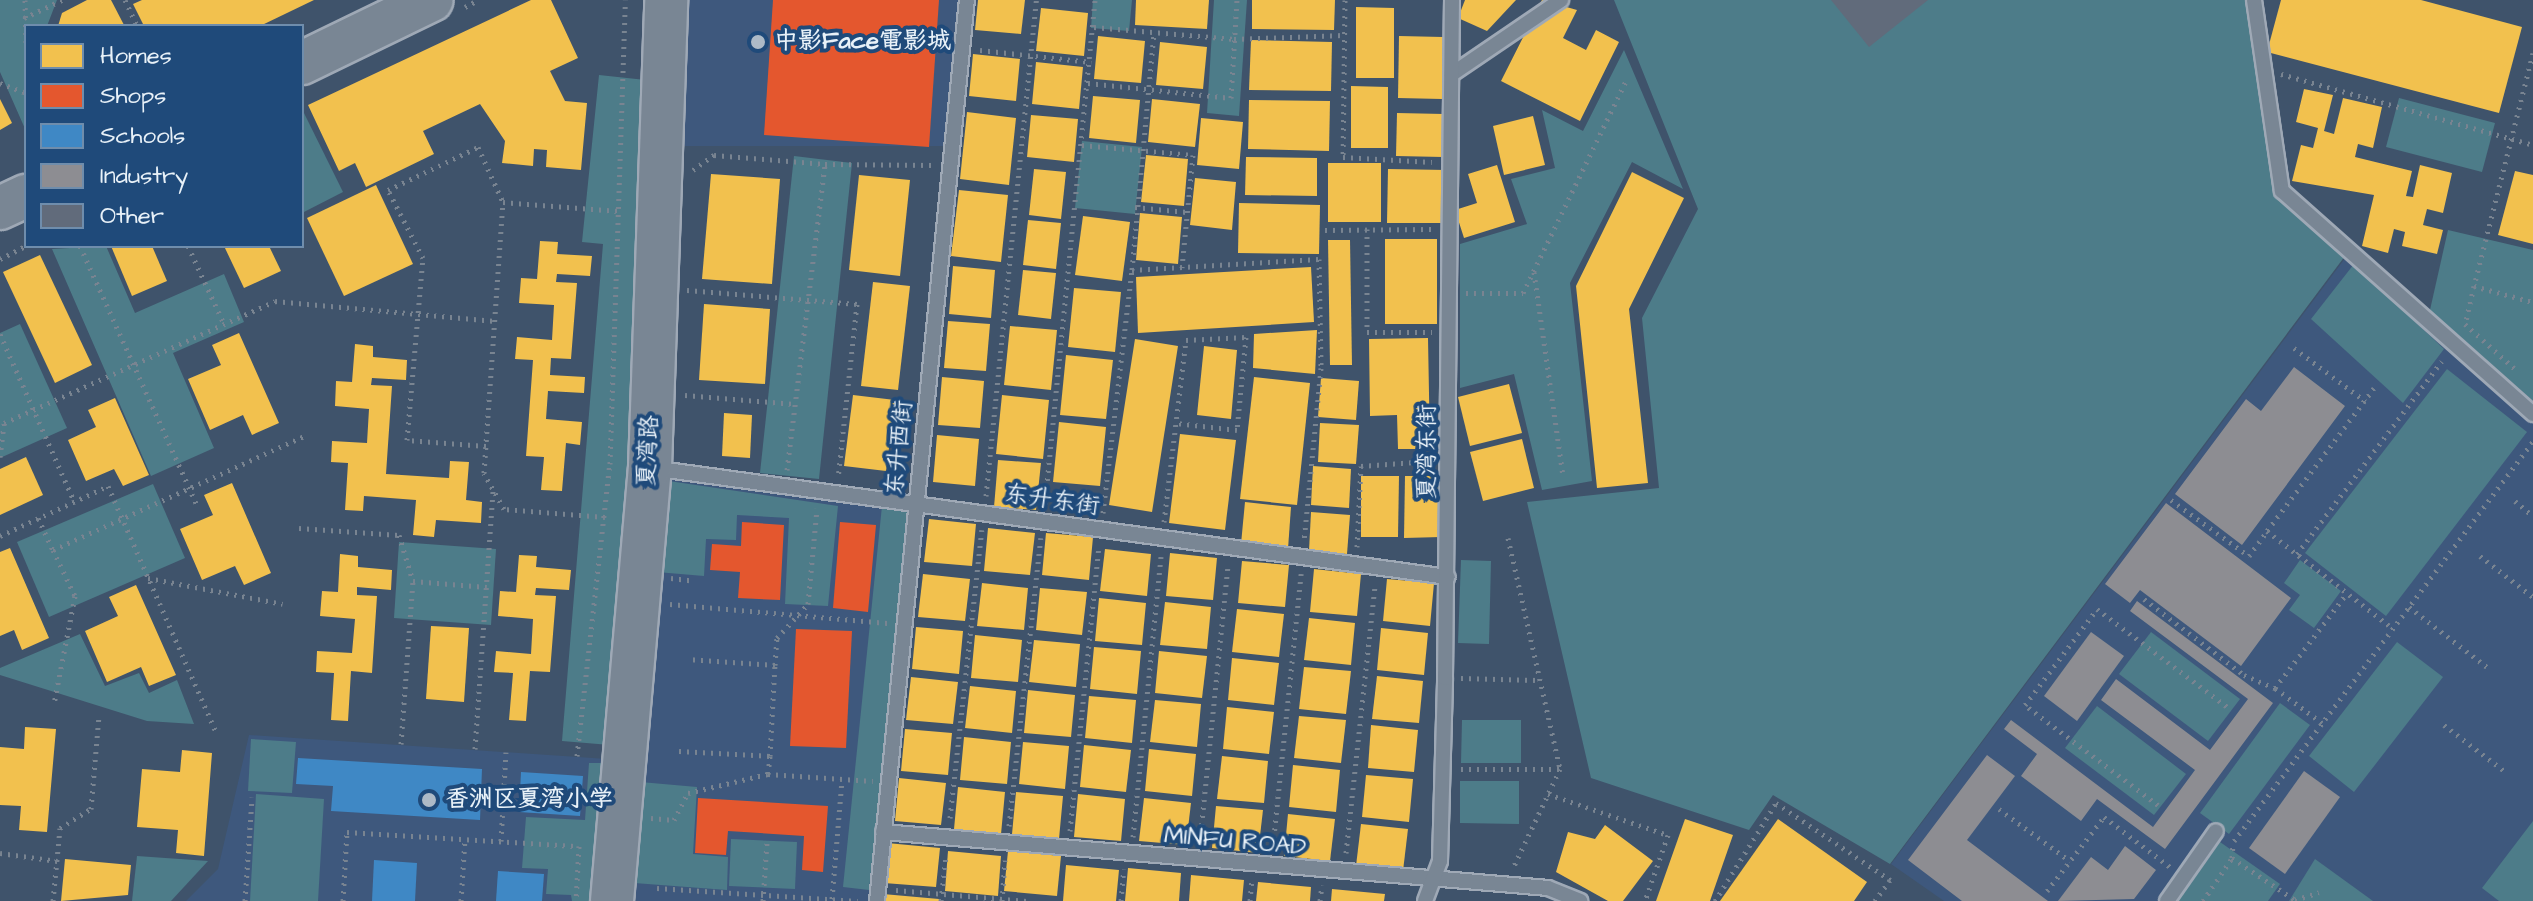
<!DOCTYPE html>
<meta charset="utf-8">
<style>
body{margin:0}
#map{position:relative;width:2533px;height:901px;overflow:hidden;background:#3f536b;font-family:"Architects Daughter","LXGW WenKai TC",sans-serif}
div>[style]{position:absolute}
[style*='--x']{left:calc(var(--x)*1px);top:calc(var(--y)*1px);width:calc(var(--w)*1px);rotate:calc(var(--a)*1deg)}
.built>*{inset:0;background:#3e587d}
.green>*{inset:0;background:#4d7c89}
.homes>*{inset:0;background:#f2c14e}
.shops>*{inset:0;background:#e4572e}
.schools>*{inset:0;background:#3f88c5}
.industry>*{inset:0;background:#8d8d92}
.building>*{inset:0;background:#616b7b}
.path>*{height:5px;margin-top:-2.5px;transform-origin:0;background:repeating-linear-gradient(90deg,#798491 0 2px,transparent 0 8px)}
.roads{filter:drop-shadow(2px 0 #9fa9b6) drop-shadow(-2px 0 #9fa9b6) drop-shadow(0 2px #9fa9b6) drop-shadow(0 -2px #9fa9b6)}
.lane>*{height:14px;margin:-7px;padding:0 7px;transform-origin:7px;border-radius:7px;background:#798694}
.secondary>*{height:42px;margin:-21px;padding:0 21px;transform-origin:21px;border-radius:21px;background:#798694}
.dots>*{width:22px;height:22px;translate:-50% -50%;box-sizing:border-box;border:4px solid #1f4a7a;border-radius:50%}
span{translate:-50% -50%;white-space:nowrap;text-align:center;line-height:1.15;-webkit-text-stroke:8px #1f4a7a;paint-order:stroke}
.poi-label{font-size:24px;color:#e8f1f8;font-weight:700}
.left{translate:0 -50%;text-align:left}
.street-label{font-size:24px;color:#e8f1f8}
.legend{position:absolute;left:24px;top:24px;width:280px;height:224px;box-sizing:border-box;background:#1f4a7a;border:2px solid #6f8dac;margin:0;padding:10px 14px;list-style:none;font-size:24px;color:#e8f1f8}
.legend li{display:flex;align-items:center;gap:16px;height:40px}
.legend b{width:40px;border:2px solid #6f8dac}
</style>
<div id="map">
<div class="built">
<i style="clip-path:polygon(668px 0,966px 0,951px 146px,663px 146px)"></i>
<i style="clip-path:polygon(2349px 253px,2533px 416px,2533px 901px,1944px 901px,1891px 864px)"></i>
<i style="clip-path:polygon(651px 469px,914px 505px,876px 901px,186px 901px,218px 869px,249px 735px,622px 760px)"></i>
</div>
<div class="green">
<i style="clip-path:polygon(0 0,57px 0,47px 26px,26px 26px,26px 131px,0 72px)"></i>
<i style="clip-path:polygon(1093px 0,1132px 0,1129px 31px,1091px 28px)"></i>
<i style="clip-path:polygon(1214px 0,1247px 0,1239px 116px,1207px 113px)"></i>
<i style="clip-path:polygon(1614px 0,2253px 0,2281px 192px,2348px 252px,1890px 864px,1773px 795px,1749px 830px,1591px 778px,1527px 502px,1659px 488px,1642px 318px,1698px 209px)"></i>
<i style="clip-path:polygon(1624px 50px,1683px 189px,1632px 162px,1570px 283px,1592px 481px,1542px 490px,1514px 374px,1460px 388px,1460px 244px,1527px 224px,1511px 179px,1555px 168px,1542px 110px,1583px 131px)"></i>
<i style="clip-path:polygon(599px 75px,655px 81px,639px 470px,610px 745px,562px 741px,603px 244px,582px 242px)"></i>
<i style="clip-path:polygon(2399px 98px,2495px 123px,2482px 172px,2386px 147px)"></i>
<i style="clip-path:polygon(302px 109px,343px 192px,302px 213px)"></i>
<i style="clip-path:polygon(1082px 141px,1142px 147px,1135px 214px,1075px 208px)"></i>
<i style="clip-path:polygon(794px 156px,852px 163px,819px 479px,760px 473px)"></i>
<i style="clip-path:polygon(2448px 230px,2533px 250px,2533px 401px,2430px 310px)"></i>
<i style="clip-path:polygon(106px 246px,135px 313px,224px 274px,244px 322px,173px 353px,214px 448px,151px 476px,52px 249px)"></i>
<i style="clip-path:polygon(2354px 264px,2444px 349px,2403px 403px,2311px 319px)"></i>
<i style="clip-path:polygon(20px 324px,67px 428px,0 458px,0 333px)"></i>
<i style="clip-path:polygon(2447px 369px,2527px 432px,2386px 616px,2305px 553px)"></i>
<i style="clip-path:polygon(655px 479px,838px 506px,828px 606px,785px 604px,789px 518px,737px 515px,736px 540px,706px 539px,704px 576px,645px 571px)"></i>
<i style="clip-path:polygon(153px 484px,185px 558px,49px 617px,17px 542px)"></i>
<i style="clip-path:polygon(882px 506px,909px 509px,869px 890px,843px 887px)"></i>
<i style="clip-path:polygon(399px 542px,496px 549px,491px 625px,394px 618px)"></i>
<i style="clip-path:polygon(1461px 560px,1491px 561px,1489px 644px,1458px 643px)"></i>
<i style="clip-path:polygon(2300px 560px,2341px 591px,2314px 628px,2289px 610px,2300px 595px,2284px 583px)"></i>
<i style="clip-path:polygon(2151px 632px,2240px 699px,2208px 741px,2119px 674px)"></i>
<i style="clip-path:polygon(80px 634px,105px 686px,139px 673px,149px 693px,177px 680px,194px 724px,147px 721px,0 675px,0 668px)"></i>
<i style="clip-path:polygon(2397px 642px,2443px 677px,2354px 792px,2309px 756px)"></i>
<i style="clip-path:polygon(2280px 703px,2310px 725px,2229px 834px,2200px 813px)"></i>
<i style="clip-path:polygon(2097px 706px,2186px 774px,2154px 815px,2065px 748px)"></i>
<i style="clip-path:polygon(1462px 720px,1521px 720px,1521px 763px,1461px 763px)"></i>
<i style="clip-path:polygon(251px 739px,296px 742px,292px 793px,248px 791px)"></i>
<i style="clip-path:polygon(589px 763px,609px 763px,603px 901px,572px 901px,571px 895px,546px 894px,548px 869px,522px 868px,526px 817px,585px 820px)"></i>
<i style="clip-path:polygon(629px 781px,697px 787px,693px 854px,728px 857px,727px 890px,621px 882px)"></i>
<i style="clip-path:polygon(1460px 781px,1519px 781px,1519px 824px,1460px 823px)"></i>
<i style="clip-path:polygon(256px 794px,324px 799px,318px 901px,250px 901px)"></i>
<i style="clip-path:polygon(2533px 821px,2533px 901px,2499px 901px,2482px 888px)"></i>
<i style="clip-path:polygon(731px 839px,797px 842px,795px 889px,729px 886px)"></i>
<i style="clip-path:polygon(2220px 842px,2280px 884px,2268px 901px,2178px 901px)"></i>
<i style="clip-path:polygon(137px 856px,208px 861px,171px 901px,132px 901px)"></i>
<i style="clip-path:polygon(2315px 859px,2373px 901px,2289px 901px)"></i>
</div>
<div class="homes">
<i style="clip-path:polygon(87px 0,111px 0,124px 25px,58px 26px,62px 13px)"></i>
<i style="clip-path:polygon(142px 0,314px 0,260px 26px,144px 26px,133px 4px)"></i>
<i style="clip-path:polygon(531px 0,551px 0,578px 58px,550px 71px,565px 101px,587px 103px,581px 170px,546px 167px,547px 150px,534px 149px,533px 166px,502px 163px,505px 141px,480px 104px,423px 131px,434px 154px,366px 187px,355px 163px,339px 171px,308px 105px)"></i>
<i style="clip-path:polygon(978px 0,1025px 0,1021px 34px,975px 30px)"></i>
<i style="clip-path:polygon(1136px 0,1209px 0,1207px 29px,1135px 25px)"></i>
<i style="clip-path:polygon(1252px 0,1335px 0,1334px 30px,1252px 29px)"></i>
<i style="clip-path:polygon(1465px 0,1516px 0,1487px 31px,1458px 18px)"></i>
<i style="clip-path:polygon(1542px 0,1577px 10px,1563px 38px,1586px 50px,1596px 30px,1619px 42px,1580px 121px,1501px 81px)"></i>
<i style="clip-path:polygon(2281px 0,2421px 0,2522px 27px,2499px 113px,2267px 52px)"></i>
<i style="clip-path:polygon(1356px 7px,1394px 8px,1394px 78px,1356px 78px)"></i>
<i style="clip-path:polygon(1041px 8px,1088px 13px,1084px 56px,1036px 51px)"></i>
<i style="clip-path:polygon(1098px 36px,1145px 41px,1141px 83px,1094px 79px)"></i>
<i style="clip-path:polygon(1399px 36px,1443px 37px,1442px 99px,1398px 98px)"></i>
<i style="clip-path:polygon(1251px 40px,1332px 42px,1331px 91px,1249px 90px)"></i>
<i style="clip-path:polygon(1160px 42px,1207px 47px,1203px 89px,1156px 85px)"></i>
<i style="clip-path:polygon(973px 54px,1020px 59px,1016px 101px,969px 96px)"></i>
<i style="clip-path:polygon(1036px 62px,1083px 67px,1079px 109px,1032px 104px)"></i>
<i style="clip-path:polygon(1351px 86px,1388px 87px,1388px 148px,1351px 148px)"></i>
<i style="clip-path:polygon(2304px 89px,2333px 95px,2324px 131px,2334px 134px,2343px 98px,2382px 107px,2373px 148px,2358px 144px,2355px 157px,2412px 171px,2406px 196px,2413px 197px,2420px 165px,2452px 173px,2443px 213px,2427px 209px,2423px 225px,2443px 230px,2437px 254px,2402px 246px,2405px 232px,2394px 229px,2388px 253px,2362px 246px,2374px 195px,2292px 181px,2301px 145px,2313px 148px,2318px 128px,2296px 122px)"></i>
<i style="clip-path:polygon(1093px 96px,1140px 100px,1136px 143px,1089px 138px)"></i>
<i style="clip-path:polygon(0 99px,12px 123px,0 130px)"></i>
<i style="clip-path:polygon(1152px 99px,1200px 104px,1195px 147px,1148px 142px)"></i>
<i style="clip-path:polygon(1249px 100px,1330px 101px,1329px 151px,1248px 149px)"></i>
<i style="clip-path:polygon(967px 112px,1016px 118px,1009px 185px,960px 179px)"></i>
<i style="clip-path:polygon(1397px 113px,1444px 114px,1443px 157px,1396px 156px)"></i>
<i style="clip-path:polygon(1031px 115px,1078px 119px,1074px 162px,1027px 157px)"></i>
<i style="clip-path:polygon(1533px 116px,1545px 165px,1504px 175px,1493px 126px)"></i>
<i style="clip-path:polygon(1201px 118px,1243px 122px,1239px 169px,1197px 165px)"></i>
<i style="clip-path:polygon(1146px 155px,1188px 159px,1184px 206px,1141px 202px)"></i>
<i style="clip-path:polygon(1246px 157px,1317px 158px,1317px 196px,1245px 195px)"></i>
<i style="clip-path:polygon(1328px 163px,1381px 163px,1381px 222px,1328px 222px)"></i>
<i style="clip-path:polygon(1497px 165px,1515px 222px,1464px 238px,1455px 210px,1477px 203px,1468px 174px)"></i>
<i style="clip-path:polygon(1034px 169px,1066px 172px,1061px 219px,1029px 215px)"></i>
<i style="clip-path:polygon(1388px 169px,1447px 170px,1446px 223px,1387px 223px)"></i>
<i style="clip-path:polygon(2515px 171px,2533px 175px,2533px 244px,2498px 235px)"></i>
<i style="clip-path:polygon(1632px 172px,1684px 198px,1629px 309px,1648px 483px,1597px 488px,1576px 286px)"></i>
<i style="clip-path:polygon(711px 174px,780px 179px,772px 284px,702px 279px)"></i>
<i style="clip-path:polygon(859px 175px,910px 180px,900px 276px,849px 270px)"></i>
<i style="clip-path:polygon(1195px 178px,1236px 182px,1232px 230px,1190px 225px)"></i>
<i style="clip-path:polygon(376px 185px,413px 264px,344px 296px,307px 218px)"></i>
<i style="clip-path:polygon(959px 190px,1008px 195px,1001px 262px,951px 256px)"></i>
<i style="clip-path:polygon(1239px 203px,1320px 205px,1319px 254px,1238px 253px)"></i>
<i style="clip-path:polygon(1140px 213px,1182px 217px,1178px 264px,1136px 260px)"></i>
<i style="clip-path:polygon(1083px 216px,1130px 222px,1122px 281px,1075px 275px)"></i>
<i style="clip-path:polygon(1028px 220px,1061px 223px,1056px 269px,1023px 265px)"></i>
<i style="clip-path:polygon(1385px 239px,1437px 239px,1437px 324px,1385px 324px)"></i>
<i style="clip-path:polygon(1328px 240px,1350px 240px,1352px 365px,1330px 365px)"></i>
<i style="clip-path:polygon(540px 241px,558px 242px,557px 254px,592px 256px,590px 276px,557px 274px,556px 282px,577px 283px,571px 359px,551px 358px,550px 375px,585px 377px,584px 393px,548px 391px,546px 419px,582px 422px,580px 445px,566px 443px,562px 491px,541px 490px,544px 457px,526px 456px,533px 360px,515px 359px,517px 337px,552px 340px,554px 305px,519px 303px,521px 278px,537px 279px)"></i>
<i style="clip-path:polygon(111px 246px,152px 246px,167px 281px,132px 296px)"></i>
<i style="clip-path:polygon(224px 246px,269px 246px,281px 271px,244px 288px)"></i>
<i style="clip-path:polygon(40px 255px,92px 365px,55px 383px,3px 272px)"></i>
<i style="clip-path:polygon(953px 266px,995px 270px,991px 318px,949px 314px)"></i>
<i style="clip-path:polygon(1311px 267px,1314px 322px,1138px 333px,1136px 277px)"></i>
<i style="clip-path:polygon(1023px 270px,1056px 273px,1051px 319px,1018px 315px)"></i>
<i style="clip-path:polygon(873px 282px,910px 286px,898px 390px,861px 386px)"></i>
<i style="clip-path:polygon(1074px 288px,1121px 292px,1115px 352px,1068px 347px)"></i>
<i style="clip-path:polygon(704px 304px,770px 309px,765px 384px,699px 380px)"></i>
<i style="clip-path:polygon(948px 321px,990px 324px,986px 371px,944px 368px)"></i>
<i style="clip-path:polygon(1010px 326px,1057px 330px,1051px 390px,1004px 385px)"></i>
<i style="clip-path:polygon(1317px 330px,1315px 374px,1253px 368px,1254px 334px)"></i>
<i style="clip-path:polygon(239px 333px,279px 423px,252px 435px,243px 415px,210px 430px,188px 379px,221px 365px,212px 345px)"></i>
<i style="clip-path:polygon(1428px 338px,1430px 449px,1398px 449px,1397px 415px,1370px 416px,1369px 339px)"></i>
<i style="clip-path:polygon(1135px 339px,1178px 346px,1152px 512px,1109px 505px)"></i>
<i style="clip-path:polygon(355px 344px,373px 346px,373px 357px,407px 360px,406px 380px,372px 378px,371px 385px,392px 386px,386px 474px,449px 478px,450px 461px,469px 462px,466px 500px,482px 502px,481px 523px,436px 520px,434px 537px,413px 535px,416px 500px,364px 496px,363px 511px,345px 510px,348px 463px,331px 462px,332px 441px,367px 443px,369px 409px,335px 406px,336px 381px,352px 382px)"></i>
<i style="clip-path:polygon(1204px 346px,1237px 350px,1231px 419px,1197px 415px)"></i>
<i style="clip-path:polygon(1066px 355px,1113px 360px,1106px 419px,1060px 415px)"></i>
<i style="clip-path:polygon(942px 377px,984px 381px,980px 428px,938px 425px)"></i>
<i style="clip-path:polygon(1254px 377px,1310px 383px,1297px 505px,1240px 499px)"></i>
<i style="clip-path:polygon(1321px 378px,1359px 381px,1356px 420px,1318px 417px)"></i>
<i style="clip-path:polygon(1509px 384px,1522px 433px,1470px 446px,1458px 397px)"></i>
<i style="clip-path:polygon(853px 395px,895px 400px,886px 471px,844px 466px)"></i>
<i style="clip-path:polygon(1002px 395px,1049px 400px,1043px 459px,996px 454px)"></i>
<i style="clip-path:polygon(115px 398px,149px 475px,123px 486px,114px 469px,86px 481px,68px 440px,96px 427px,88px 410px)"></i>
<i style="clip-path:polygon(724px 413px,752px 415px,750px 458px,722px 456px)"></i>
<i style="clip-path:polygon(1059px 422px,1106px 427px,1100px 486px,1053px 482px)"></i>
<i style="clip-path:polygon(1320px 423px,1359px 425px,1356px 464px,1318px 462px)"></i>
<i style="clip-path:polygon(1180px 434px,1236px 440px,1225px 530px,1169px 523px)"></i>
<i style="clip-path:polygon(937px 435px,979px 439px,975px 486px,933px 482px)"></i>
<i style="clip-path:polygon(1522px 439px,1534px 488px,1483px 501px,1470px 452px)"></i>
<i style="clip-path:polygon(26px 457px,43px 495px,0 515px,0 469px)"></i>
<i style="clip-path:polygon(998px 460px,1041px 463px,1036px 510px,994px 507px)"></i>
<i style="clip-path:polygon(1313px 466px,1351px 469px,1349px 508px,1311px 505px)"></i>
<i style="clip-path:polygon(1361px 476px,1399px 476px,1398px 537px,1361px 537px)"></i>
<i style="clip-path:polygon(1405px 476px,1442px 476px,1441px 537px,1404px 538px)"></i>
<i style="clip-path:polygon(232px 483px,271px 573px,244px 585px,235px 566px,202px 580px,180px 529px,213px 515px,204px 495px)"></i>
<i style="clip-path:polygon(1245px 502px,1291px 507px,1288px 549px,1241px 544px)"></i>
<i style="clip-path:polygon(1311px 512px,1350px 515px,1347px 554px,1309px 551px)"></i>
<i style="clip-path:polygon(929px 519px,976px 524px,972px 566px,924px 562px)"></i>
<i style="clip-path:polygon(988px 528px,1035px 533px,1030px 575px,984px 571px)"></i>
<i style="clip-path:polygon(1046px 533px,1093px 537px,1089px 580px,1042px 575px)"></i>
<i style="clip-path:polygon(10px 548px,49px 638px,22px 650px,14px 630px,0 636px,0 552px)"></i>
<i style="clip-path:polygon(1105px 549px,1151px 554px,1147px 596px,1100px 591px)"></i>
<i style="clip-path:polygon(1170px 553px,1217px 558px,1213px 600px,1166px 596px)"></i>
<i style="clip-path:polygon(340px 554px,358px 556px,358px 567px,392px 570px,391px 590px,357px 587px,357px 595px,377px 596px,372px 673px,351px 671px,348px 721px,331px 720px,334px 673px,316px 672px,317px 651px,352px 653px,355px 619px,320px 616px,322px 591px,338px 592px)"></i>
<i style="clip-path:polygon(519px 555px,537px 556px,536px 567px,571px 570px,569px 590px,536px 588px,535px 595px,556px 596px,550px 672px,530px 671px,526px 721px,509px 720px,513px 673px,494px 672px,496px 651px,531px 654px,533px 619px,498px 616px,500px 591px,516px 592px)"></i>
<i style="clip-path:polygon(1242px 561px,1289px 565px,1285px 607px,1238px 603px)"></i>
<i style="clip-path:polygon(1314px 569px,1361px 574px,1357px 616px,1310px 612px)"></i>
<i style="clip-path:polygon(923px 574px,970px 579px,965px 621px,918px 617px)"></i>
<i style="clip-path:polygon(1387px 579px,1434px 583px,1430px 626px,1383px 621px)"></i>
<i style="clip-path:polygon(982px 583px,1028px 588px,1024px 630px,977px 626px)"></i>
<i style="clip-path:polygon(136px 585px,176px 675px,149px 686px,141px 667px,107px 682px,85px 631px,118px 616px,109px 597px)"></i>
<i style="clip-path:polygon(1040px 588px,1087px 592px,1082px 635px,1036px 630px)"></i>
<i style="clip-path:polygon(1099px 598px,1146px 603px,1142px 645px,1095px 641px)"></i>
<i style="clip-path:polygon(1165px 602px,1211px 607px,1207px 649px,1160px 645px)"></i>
<i style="clip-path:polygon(1237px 609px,1284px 614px,1279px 657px,1232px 652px)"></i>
<i style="clip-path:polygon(1309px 618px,1355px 623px,1351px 665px,1304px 660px)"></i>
<i style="clip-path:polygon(431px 626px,469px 628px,464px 702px,426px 699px)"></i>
<i style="clip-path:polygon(916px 627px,963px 631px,959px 674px,912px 669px)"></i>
<i style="clip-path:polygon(1381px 628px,1428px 633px,1424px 675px,1377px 670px)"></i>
<i style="clip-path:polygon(975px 635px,1022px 640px,1018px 682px,971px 678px)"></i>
<i style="clip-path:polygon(1034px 640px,1080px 644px,1076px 687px,1029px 682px)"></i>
<i style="clip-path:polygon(1094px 647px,1141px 651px,1137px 694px,1090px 689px)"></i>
<i style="clip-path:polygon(1159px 651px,1207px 656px,1202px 698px,1155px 693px)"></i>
<i style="clip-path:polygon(1232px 658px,1279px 663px,1274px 705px,1228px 700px)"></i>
<i style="clip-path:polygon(1304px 667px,1351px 671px,1346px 714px,1299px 709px)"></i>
<i style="clip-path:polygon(1377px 676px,1423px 681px,1419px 723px,1372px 719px)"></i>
<i style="clip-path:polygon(911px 677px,958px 682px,953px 724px,906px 720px)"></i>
<i style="clip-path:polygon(970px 686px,1016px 691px,1012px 733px,965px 728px)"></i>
<i style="clip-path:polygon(1028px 690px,1075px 695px,1071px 737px,1024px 733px)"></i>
<i style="clip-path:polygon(1089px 696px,1136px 700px,1132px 743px,1085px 738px)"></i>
<i style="clip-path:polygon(1155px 700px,1201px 704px,1197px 747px,1150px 742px)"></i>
<i style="clip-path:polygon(1227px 707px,1274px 712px,1269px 754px,1223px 749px)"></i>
<i style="clip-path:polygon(1299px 716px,1346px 720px,1341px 763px,1294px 758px)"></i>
<i style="clip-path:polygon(1371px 725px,1418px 730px,1414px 772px,1368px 768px)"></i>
<i style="clip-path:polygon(25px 727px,56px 729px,47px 832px,19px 830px,21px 806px,0 805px,0 747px,24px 749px)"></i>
<i style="clip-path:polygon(905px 729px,952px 733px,948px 775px,901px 771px)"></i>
<i style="clip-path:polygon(964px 737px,1011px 742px,1007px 784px,960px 780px)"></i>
<i style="clip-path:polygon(1023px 742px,1069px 746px,1065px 789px,1019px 784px)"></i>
<i style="clip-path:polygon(1084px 745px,1131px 750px,1126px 792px,1080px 787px)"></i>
<i style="clip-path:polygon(1149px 749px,1196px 754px,1192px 796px,1145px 791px)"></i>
<i style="clip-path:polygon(182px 750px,212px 753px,204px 856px,176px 853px,178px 830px,137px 827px,142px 769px,180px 772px)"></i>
<i style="clip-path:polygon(1222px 756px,1268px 761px,1264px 803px,1217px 799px)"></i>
<i style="clip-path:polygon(1293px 765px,1340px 770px,1336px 812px,1289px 807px)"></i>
<i style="clip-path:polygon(1366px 775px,1413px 779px,1409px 822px,1362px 817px)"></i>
<i style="clip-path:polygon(899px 778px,946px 783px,941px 825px,895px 821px)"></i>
<i style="clip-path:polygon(958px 787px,1005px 792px,1001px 834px,954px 829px)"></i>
<i style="clip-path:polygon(1016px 792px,1063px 796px,1059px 839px,1012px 834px)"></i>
<i style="clip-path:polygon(1078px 794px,1125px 799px,1121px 841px,1074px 837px)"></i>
<i style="clip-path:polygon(1144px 798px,1191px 803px,1186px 845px,1139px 841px)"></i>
<i style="clip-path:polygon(1216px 806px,1263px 810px,1258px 853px,1212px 848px)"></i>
<i style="clip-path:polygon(1288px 814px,1335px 819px,1330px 861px,1284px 856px)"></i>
<i style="clip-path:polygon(1685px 819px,1733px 835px,1710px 901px,1656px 901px)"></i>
<i style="clip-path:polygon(1778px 819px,1867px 882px,1854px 901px,1720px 901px)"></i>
<i style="clip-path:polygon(1361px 824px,1408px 829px,1403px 871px,1356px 866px)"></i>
<i style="clip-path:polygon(1605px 825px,1653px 861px,1623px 901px,1608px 901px,1556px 872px,1568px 832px,1595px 839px)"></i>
<i style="clip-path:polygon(887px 843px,940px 848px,936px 887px,884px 883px)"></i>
<i style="clip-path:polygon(948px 851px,1001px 856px,998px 896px,945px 891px)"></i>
<i style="clip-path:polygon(1008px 851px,1061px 856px,1057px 896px,1004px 891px)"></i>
<i style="clip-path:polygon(65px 859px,131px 865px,128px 895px,61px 901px)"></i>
<i style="clip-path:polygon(1066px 865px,1119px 870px,1116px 901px,1063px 901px)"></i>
<i style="clip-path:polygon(1128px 868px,1181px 873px,1179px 901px,1125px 901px)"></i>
<i style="clip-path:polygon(1191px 875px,1244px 880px,1242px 901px,1189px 901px)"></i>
<i style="clip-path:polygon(1258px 882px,1311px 887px,1310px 901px,1256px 901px)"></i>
<i style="clip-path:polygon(1332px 889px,1385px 894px,1384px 901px,1331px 901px)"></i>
<i style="clip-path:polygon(883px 894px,939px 899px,939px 901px,883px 901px)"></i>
</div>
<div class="shops">
<i style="clip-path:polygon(773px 0,939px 0,929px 147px,764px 135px)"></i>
<i style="clip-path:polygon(742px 522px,784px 525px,780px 600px,738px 598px,740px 572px,710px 570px,712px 544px,741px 546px)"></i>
<i style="clip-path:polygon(840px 522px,876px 525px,868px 612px,833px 608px)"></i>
<i style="clip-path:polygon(796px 629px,852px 631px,846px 748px,790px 746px)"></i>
<i style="clip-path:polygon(698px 798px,828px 806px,823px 872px,802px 870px,804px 836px,728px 831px,726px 855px,695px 853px)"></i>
</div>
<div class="schools">
<i style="clip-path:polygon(298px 758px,482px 769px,480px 820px,331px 811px,333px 786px,296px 784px)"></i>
<i style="clip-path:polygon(521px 772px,583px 776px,580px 816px,519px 812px)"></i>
<i style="clip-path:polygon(374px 860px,417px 863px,415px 901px,372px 901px)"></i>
<i style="clip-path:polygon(498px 871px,544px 874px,542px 901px,496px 901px)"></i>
</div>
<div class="industry">
<i style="clip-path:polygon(2294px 367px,2345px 406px,2242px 545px,2175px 494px,2246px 399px,2261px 411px)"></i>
<i style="clip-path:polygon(2166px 503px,2291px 598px,2241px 666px,2140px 590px,2130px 603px,2105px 584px)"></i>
<i style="clip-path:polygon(2137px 601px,2273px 703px,2165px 849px,2097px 799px,2081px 821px,2021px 776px,2037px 754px,2004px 729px,2011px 720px,2153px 827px,2195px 770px,2101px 700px,2116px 679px,2210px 750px,2248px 699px,2130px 611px)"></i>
<i style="clip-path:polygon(2091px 632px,2124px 656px,2077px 721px,2044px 696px)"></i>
<i style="clip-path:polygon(1987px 755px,2015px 776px,1967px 840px,2048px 901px,1962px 901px,1908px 860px)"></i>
<i style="clip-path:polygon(2304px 771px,2340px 797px,2285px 874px,2249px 848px)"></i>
<i style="clip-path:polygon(2125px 846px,2156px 870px,2134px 899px,2058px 901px,2091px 857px,2108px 870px)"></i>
</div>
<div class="building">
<i style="clip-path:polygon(1831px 0,1928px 0,1869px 47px)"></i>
</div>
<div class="path">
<i style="--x:25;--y:0;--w:44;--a:88.7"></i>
<i style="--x:125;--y:0;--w:29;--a:65"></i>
<i style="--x:1345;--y:0;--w:157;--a:90.7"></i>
<i style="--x:1343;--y:157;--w:89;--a:3.2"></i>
<i style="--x:465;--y:7;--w:15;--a:-28"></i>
<i style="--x:24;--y:18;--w:42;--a:-25.3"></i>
<i style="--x:1094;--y:27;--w:141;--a:4.9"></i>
<i style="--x:1234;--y:39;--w:110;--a:-2.1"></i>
<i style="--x:980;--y:50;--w:112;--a:6.2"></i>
<i style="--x:2533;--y:53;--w:240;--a:104.2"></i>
<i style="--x:2474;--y:286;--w:61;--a:15.2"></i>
<i style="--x:2281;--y:74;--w:262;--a:15.7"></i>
<i style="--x:0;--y:83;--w:28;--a:21"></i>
<i style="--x:1088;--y:83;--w:144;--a:6"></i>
<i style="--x:1231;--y:98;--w:98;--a:-86.5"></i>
<i style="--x:1082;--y:145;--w:111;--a:5.1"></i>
<i style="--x:1193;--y:155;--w:113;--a:95.6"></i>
<i style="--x:693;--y:170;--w:26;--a:-36"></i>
<i style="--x:714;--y:155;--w:111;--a:4.6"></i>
<i style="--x:1135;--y:207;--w:52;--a:5.5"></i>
<i style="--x:1367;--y:229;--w:103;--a:90"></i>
<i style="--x:1367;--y:332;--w:65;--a:0"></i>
<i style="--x:1325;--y:230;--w:109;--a:-0.5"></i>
<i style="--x:80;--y:246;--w:286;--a:65.7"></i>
<i style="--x:188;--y:246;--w:86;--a:65.2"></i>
<i style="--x:0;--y:259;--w:29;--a:-27"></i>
<i style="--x:1132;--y:270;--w:239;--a:-84.7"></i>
<i style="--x:1534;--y:272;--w:207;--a:81.9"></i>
<i style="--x:2474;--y:286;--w:39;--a:103"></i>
<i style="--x:2465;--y:324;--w:66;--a:41.9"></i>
<i style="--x:687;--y:290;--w:171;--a:4.7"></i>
<i style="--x:857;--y:304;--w:175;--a:96.2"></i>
<i style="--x:1466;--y:293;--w:57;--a:0"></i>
<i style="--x:1523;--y:293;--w:238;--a:-64.1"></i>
<i style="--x:0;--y:334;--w:183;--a:66.1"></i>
<i style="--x:2294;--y:348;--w:89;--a:36.7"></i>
<i style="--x:2374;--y:388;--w:179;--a:126.8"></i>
<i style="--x:2267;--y:531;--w:158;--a:37.8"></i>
<i style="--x:685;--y:395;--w:110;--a:4.7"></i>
<i style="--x:486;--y:446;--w:79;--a:-175.7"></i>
<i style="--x:407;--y:440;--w:183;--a:-85"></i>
<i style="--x:423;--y:258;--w:76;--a:-117.2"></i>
<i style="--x:388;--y:190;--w:100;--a:-25.5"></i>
<i style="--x:478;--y:147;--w:60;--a:65.6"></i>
<i style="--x:0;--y:457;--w:34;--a:-83"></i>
<i style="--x:4;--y:423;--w:297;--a:-24.2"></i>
<i style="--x:275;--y:301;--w:221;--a:5.2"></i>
<i style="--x:787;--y:470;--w:308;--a:-82.9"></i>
<i style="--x:825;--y:164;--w:109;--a:0.5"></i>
<i style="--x:986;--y:496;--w:499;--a:-84.2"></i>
<i style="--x:2171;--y:500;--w:96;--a:35.7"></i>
<i style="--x:2249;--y:556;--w:31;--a:-54"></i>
<i style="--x:2515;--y:501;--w:23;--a:40"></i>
<i style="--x:1045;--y:504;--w:506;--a:-84.33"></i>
<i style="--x:1103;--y:513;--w:245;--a:-83.2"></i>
<i style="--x:1132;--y:270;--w:187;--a:-3.4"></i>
<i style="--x:1319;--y:259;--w:109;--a:88.9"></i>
<i style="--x:1321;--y:368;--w:173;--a:95.6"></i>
<i style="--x:605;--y:517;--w:101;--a:-175.5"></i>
<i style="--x:504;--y:509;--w:41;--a:-119.1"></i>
<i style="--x:484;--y:473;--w:272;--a:-86"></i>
<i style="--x:503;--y:202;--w:116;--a:4.4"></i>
<i style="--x:38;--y:518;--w:35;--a:65"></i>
<i style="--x:53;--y:550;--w:276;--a:-24.4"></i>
<i style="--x:1164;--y:522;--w:183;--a:-83.1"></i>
<i style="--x:1186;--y:340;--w:60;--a:-2.9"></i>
<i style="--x:1246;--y:337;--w:93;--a:95.5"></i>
<i style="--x:1237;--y:430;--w:61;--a:-173.5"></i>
<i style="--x:299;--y:528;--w:100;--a:4"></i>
<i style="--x:399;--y:535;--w:48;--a:73.1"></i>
<i style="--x:0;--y:536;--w:119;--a:-24.8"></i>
<i style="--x:108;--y:486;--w:269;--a:66.3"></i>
<i style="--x:1508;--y:538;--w:237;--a:77.3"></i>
<i style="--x:1560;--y:769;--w:110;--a:115.4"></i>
<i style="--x:1357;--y:547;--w:81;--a:-87.2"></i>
<i style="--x:1361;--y:466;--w:68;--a:-4.2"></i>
<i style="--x:53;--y:550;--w:51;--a:64.4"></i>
<i style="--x:75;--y:596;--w:110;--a:101"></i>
<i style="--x:2297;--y:554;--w:241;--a:-53.1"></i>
<i style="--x:2480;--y:556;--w:67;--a:37.7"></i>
<i style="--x:148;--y:578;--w:137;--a:10.9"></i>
<i style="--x:671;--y:578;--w:23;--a:7"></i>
<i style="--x:2144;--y:599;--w:126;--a:37.2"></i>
<i style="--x:2244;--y:675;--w:34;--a:23"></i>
<i style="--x:670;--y:604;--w:218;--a:5"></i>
<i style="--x:2409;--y:607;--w:98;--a:37.6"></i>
<i style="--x:775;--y:665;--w:27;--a:-86"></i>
<i style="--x:777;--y:638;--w:46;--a:-47.6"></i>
<i style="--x:808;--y:604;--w:96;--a:-84.6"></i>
<i style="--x:1461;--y:678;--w:79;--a:1.5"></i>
<i style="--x:2322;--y:723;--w:59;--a:-143.3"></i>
<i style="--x:2275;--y:688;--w:119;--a:-52.8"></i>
<i style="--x:2444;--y:725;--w:79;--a:37.3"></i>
<i style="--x:401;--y:744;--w:163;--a:-85.8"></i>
<i style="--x:413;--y:581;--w:74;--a:4.6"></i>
<i style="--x:475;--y:749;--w:259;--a:-86"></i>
<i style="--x:679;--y:751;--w:91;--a:3.1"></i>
<i style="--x:770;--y:756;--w:91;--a:-86.9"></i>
<i style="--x:775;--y:665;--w:88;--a:-176.1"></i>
<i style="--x:577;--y:756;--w:294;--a:-83.6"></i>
<i style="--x:610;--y:464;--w:464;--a:-88.1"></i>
<i style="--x:770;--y:756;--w:18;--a:96"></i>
<i style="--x:768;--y:774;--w:105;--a:3.8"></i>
<i style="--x:1461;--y:769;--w:99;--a:0"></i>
<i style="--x:1548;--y:794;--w:127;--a:18.9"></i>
<i style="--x:1668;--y:835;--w:70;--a:109.2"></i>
<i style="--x:2158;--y:805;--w:166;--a:-143.1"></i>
<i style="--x:2025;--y:705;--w:120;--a:-53.1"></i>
<i style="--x:2097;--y:609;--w:166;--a:36.9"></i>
<i style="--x:1999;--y:809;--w:88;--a:36.2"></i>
<i style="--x:651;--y:818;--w:23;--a:5"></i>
<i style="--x:674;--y:820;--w:30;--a:-63"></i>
<i style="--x:688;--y:793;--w:82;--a:-13.4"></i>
<i style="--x:950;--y:818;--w:290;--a:-83.7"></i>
<i style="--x:1009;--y:826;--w:290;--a:-83.7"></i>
<i style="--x:1070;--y:831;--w:285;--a:-84.2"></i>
<i style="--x:1133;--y:837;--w:282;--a:-84.3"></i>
<i style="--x:501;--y:841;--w:89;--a:-86.8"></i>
<i style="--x:1200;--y:841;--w:278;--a:-84.2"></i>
<i style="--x:2234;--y:841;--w:499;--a:-53.2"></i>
<i style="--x:1273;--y:846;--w:274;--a:-84.1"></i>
<i style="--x:0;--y:853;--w:58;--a:8"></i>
<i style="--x:1346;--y:853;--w:270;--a:-83.8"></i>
<i style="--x:2232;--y:858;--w:76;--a:33.7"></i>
<i style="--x:2295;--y:900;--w:25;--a:-18"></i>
<i style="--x:657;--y:888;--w:201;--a:3.7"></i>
<i style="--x:896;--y:890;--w:131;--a:4.8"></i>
<i style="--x:2047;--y:891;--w:93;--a:-52.4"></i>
<i style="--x:2104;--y:817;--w:83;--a:37.1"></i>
<i style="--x:832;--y:899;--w:120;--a:-85.2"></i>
<i style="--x:53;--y:901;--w:73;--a:-84.5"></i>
<i style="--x:60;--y:828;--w:36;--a:-32"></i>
<i style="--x:91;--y:809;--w:94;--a:-85.1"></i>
<i style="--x:245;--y:901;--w:104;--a:-86.1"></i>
<i style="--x:343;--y:901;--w:69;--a:-86.7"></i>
<i style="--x:347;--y:832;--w:232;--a:3.5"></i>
<i style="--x:579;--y:846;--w:55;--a:93.1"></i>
<i style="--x:461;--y:901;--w:62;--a:-86.3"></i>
<i style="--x:763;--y:901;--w:58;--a:-86.1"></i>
<i style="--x:941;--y:901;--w:45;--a:-83.7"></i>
<i style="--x:1002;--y:901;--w:41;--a:-85.8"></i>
<i style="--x:1121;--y:901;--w:32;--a:-85"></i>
<i style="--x:1250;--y:901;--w:22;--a:-85"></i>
<i style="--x:1320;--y:901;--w:16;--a:-83"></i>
<i style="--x:1715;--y:901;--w:115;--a:-58.1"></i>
<i style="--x:1776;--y:803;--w:138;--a:34"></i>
<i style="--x:1890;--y:880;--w:26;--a:126"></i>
<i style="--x:2203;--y:901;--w:52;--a:-56"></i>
<i style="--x:2232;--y:858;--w:15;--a:-86"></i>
</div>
<div class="roads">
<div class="lane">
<i style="--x:2254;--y:0;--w:193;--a:81.7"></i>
<i style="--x:2282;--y:191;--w:336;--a:41.6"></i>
<i style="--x:1452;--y:74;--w:132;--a:-34.2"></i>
<i style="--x:652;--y:468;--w:803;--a:7.8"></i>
<i style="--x:883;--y:832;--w:667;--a:4.81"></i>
<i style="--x:1548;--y:888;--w:35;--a:22"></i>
<i style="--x:877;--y:901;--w:905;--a:-84.3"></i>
<i style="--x:1425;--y:901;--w:43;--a:-69.4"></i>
<i style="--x:1440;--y:861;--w:183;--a:-88.4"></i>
<i style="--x:1445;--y:678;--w:678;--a:-89.41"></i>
<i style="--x:2167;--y:901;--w:85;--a:-55"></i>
</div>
<div class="secondary">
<i style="--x:302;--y:63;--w:144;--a:-25.9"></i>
<i style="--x:0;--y:208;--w:29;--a:-25"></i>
<i style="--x:612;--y:901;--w:436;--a:-85"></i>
<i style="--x:650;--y:467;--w:467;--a:-88"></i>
</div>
</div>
<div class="dots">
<i style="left:758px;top:42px;background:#adbac7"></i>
<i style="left:429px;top:800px;background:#adbac7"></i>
</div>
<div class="poi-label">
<span class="left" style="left:774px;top:42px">中影Face電影城</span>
<span class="left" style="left:445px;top:800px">香洲区夏湾小学</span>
</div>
<div class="street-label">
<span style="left:900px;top:448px;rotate:-84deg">东升西街</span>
<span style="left:649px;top:451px;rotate:-87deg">夏湾路</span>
<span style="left:1428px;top:452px;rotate:-90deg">夏湾东街</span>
<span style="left:1052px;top:501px;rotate:8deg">东升东街</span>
<span style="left:1235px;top:842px;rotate:5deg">MINFU ROAD</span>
</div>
<ul class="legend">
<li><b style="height:22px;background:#f2c14e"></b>Homes</li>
<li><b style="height:22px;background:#e4572e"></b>Shops</li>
<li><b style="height:22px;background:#3f88c5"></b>Schools</li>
<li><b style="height:22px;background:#8d8d92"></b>Industry</li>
<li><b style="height:22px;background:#616b7b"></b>Other</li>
</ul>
</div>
